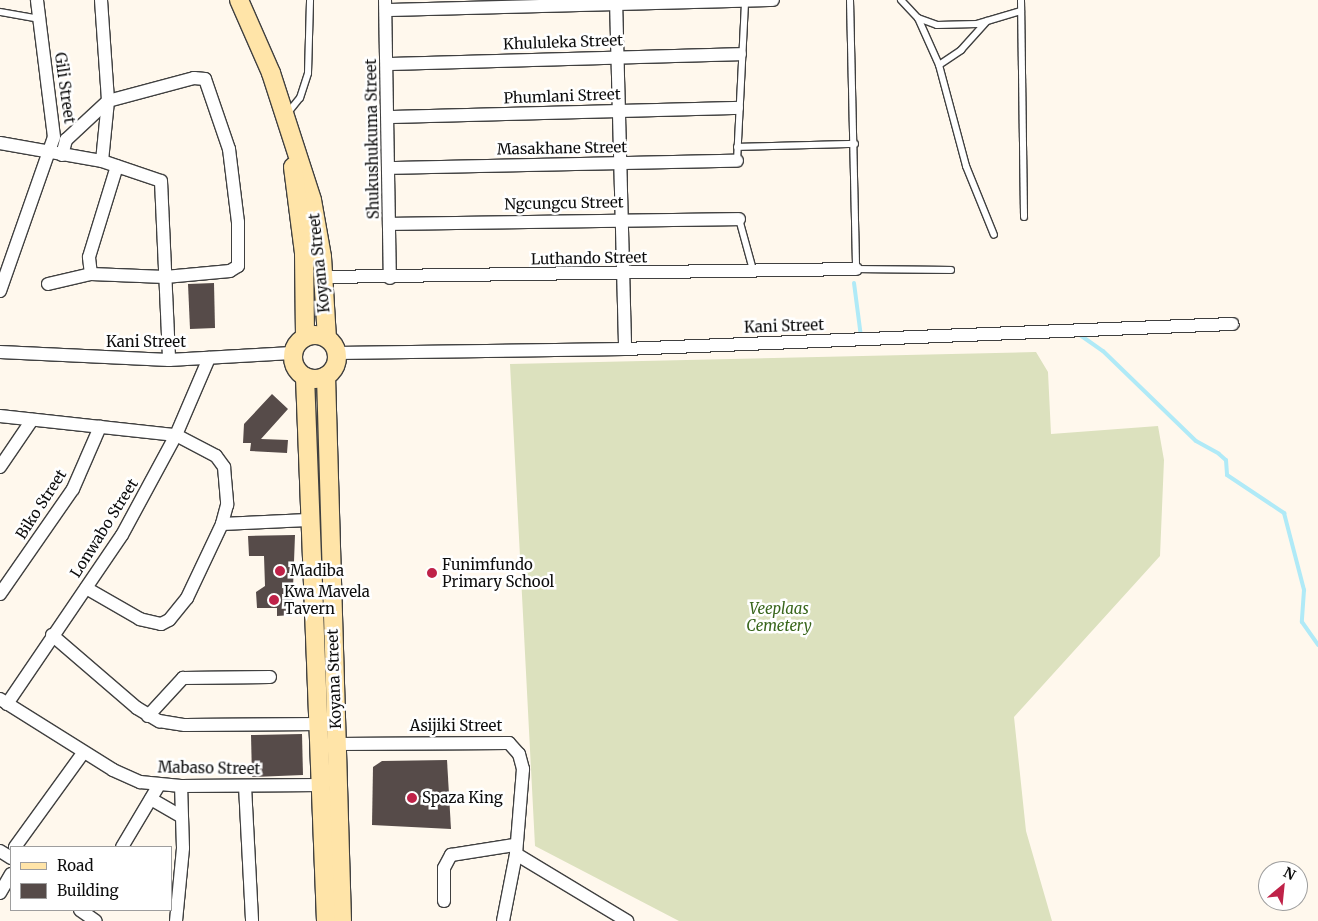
<!DOCTYPE html>
<style>
body{margin:0}
#map{position:relative;width:1318px;height:921px;overflow:hidden;background:#fff8ed;font-family:Merriweather,serif}
div>[style]{position:absolute}
[style*='--x']{left:calc(var(--x)*1px);top:calc(var(--y)*1px);width:calc(var(--w)*1px);rotate:calc(var(--a)*1deg)}
.cemetery>*{inset:0;background:#dce1be}
.stream>*{height:4px;margin:-2px;padding:0 2px;transform-origin:2px;border-radius:2px;background:#b0eaf7}
.building>*{inset:0;background:#564b49}
.roads{filter:drop-shadow(1px 0 #404040) drop-shadow(-1px 0 #404040) drop-shadow(0 1px #404040) drop-shadow(0 -1px #404040)}
.lane>*{height:6px;margin:-3px;padding:0 3px;transform-origin:3px;border-radius:3px;background:#fff}
.street>*{height:12px;margin:-6px;padding:0 6px;transform-origin:6px;border-radius:6px;background:#fff}
.secondary>*{height:18px;margin:-9px;padding:0 9px;transform-origin:9px;border-radius:9px;background:#ffe4a8}
.secondary>.ring{margin:-9px;padding:0;box-sizing:content-box;background:none;border:18px solid #ffe4a8;border-radius:50%}
.dots>*{width:14px;height:14px;translate:-50% -50%;box-sizing:border-box;border:2px solid #fff;border-radius:50%}
span{translate:-50% -50%;white-space:nowrap;text-align:center;line-height:1.15;-webkit-text-stroke:5px #fff;paint-order:stroke}
.street-label{font-size:15px;color:#0d0d0d}
.poi-label{font-size:15px;color:#0d0d0d}
.left{translate:0 -50%;text-align:left}
.park-label{font-size:15px;color:#39661c;font-style:italic}
.legend{position:absolute;left:10px;top:846px;width:162px;height:65px;box-sizing:border-box;background:#fff;border:1px solid #9e9e9e;margin:0;padding:6px 9px;list-style:none;font-size:15px;color:#0d0d0d}
.legend li{display:flex;align-items:center;gap:10px;height:25px}
.legend b{width:25px;border:1px solid #9e9e9e}
.north{position:absolute;left:1258px;top:861px;width:50px;height:50px;box-sizing:border-box;background:#fff;border:1px solid #9e9e9e;border-radius:50%;rotate:28deg;font-size:14px;font-weight:700;line-height:20px;text-align:center;color:#0d0d0d}
.north::after{content:'';display:block;margin:auto;width:18px;height:22px;background:#bf2248;clip-path:polygon(50% 0,100% 100%,50% 72%,0 100%)}
</style>
<div id="map">
<div class="cemetery">
<i style="clip-path:polygon(1036px 352px,1048px 372px,1051px 434px,1158px 426px,1164px 460px,1160px 556px,1014px 717px,1026px 831px,1052px 921px,679px 921px,535px 846px,510px 364px)"></i>
</div>
<div class="stream">
<i style="--x:854;--y:283;--w:54;--a:82.6"></i>
<i style="--x:1080;--y:335;--w:28;--a:35"></i>
<i style="--x:1103;--y:351;--w:129;--a:44.1"></i>
<i style="--x:1196;--y:441;--w:26;--a:29"></i>
<i style="--x:1219;--y:454;--w:9;--a:41"></i>
<i style="--x:1226;--y:460;--w:15;--a:86"></i>
<i style="--x:1227;--y:475;--w:69;--a:33.7"></i>
<i style="--x:1284;--y:513;--w:80;--a:75.4"></i>
<i style="--x:1304;--y:590;--w:32;--a:94"></i>
<i style="--x:1302;--y:622;--w:28;--a:55"></i>
</div>
<div class="building">
<i style="clip-path:polygon(214px 283px,215px 328px,190px 329px,188px 284px)"></i>
<i style="clip-path:polygon(272px 394px,288px 409px,261px 439px,288px 440px,287px 453px,250px 451px,251px 443px,243px 443px,244px 424px)"></i>
<i style="clip-path:polygon(295px 535px,292px 615px,277px 616px,277px 608px,257px 608px,256px 592px,265px 586px,264px 556px,249px 556px,248px 536px)"></i>
<i style="clip-path:polygon(302px 734px,303px 775px,252px 777px,251px 735px)"></i>
<i style="clip-path:polygon(447px 760px,451px 829px,372px 825px,373px 767px,382px 761px)"></i>
</div>
<div class="roads">
<div class="lane">
<i style="--x:850;--y:0;--w:269;--a:88.7"></i>
<i style="--x:856;--y:269;--w:95;--a:0.6"></i>
<i style="--x:901;--y:0;--w:25;--a:47"></i>
<i style="--x:918;--y:18;--w:20;--a:20"></i>
<i style="--x:937;--y:25;--w:40;--a:-1.4"></i>
<i style="--x:977;--y:24;--w:46;--a:-16.5"></i>
<i style="--x:1021;--y:0;--w:217;--a:89.2"></i>
<i style="--x:0;--y:12;--w:39;--a:10"></i>
<i style="--x:918;--y:18;--w:51;--a:65.9"></i>
<i style="--x:939;--y:65;--w:105;--a:75"></i>
<i style="--x:966;--y:166;--w:74;--a:67.9"></i>
<i style="--x:939;--y:65;--w:27;--a:-34"></i>
<i style="--x:961;--y:50;--w:39;--a:-48"></i>
<i style="--x:286;--y:115;--w:22;--a:-51"></i>
<i style="--x:300;--y:98;--w:26;--a:-72"></i>
<i style="--x:308;--y:73;--w:73;--a:-88.4"></i>
<i style="--x:737;--y:147;--w:118;--a:-1.5"></i>
<i style="--x:737;--y:161;--w:160;--a:-87.1"></i>
<i style="--x:739;--y:219;--w:53;--a:74.6"></i>
</div>
<div class="street">
<i style="--x:101;--y:0;--w:101;--a:86"></i>
<i style="--x:108;--y:101;--w:60;--a:95.7"></i>
<i style="--x:385;--y:0;--w:278;--a:89"></i>
<i style="--x:616;--y:0;--w:349;--a:88.5"></i>
<i style="--x:386;--y:10;--w:387;--a:-1.5"></i>
<i style="--x:387;--y:64;--w:353;--a:-1.6"></i>
<i style="--x:388;--y:117;--w:349;--a:-1.5"></i>
<i style="--x:0;--y:143;--w:104;--a:10"></i>
<i style="--x:102;--y:161;--w:62;--a:18.7"></i>
<i style="--x:161;--y:181;--w:179;--a:87.4"></i>
<i style="--x:62;--y:155;--w:16;--a:-75"></i>
<i style="--x:66;--y:140;--w:57;--a:-42.9"></i>
<i style="--x:108;--y:101;--w:89;--a:-15"></i>
<i style="--x:194;--y:78;--w:11;--a:5"></i>
<i style="--x:205;--y:79;--w:74;--a:71.1"></i>
<i style="--x:229;--y:149;--w:74;--a:83"></i>
<i style="--x:238;--y:222;--w:44;--a:90"></i>
<i style="--x:238;--y:266;--w:9;--a:148"></i>
<i style="--x:230;--y:271;--w:65;--a:174.7"></i>
<i style="--x:165;--y:277;--w:74;--a:-177.7"></i>
<i style="--x:91;--y:274;--w:17;--a:-97"></i>
<i style="--x:89;--y:257;--w:95;--a:-72.9"></i>
<i style="--x:389;--y:168;--w:348;--a:-1.2"></i>
<i style="--x:390;--y:224;--w:349;--a:-0.8"></i>
<i style="--x:324;--y:277;--w:532;--a:-0.86"></i>
<i style="--x:48;--y:284;--w:44;--a:-13.1"></i>
<i style="--x:0;--y:291;--w:163;--a:-70.7"></i>
<i style="--x:54;--y:137;--w:138;--a:-97.1"></i>
<i style="--x:0;--y:352;--w:169;--a:2.7"></i>
<i style="--x:169;--y:360;--w:123;--a:-3.3"></i>
<i style="--x:336;--y:353;--w:289;--a:-0.8"></i>
<i style="--x:625;--y:349;--w:608;--a:-2.36"></i>
<i style="--x:0;--y:416;--w:177;--a:6.2"></i>
<i style="--x:176;--y:435;--w:45;--a:27.7"></i>
<i style="--x:216;--y:456;--w:14;--a:54"></i>
<i style="--x:224;--y:467;--w:38;--a:85"></i>
<i style="--x:227;--y:505;--w:20;--a:105"></i>
<i style="--x:222;--y:524;--w:82;--a:115.3"></i>
<i style="--x:187;--y:598;--w:28;--a:129"></i>
<i style="--x:169;--y:620;--w:9;--a:153"></i>
<i style="--x:161;--y:624;--w:22;--a:-167"></i>
<i style="--x:140;--y:619;--w:62;--a:-150.1"></i>
<i style="--x:0;--y:467;--w:57;--a:-55.8"></i>
<i style="--x:222;--y:524;--w:86;--a:-2.7"></i>
<i style="--x:0;--y:594;--w:128;--a:-55.2"></i>
<i style="--x:73;--y:489;--w:68;--a:-66.5"></i>
<i style="--x:52;--y:635;--w:112;--a:40.7"></i>
<i style="--x:137;--y:708;--w:26;--a:31"></i>
<i style="--x:159;--y:721;--w:26;--a:9"></i>
<i style="--x:185;--y:725;--w:135;--a:-0.4"></i>
<i style="--x:0;--y:699;--w:133;--a:32.1"></i>
<i style="--x:113;--y:770;--w:30;--a:24"></i>
<i style="--x:140;--y:782;--w:41;--a:5.6"></i>
<i style="--x:181;--y:786;--w:140;--a:-0.4"></i>
<i style="--x:7;--y:704;--w:204;--a:-55.8"></i>
<i style="--x:122;--y:535;--w:114;--a:-61.6"></i>
<i style="--x:176;--y:435;--w:84;--a:-66.8"></i>
<i style="--x:148;--y:716;--w:52;--a:-47.4"></i>
<i style="--x:183;--y:678;--w:87;--a:-0.7"></i>
<i style="--x:336;--y:744;--w:173;--a:-0.3"></i>
<i style="--x:509;--y:743;--w:15;--a:48"></i>
<i style="--x:519;--y:754;--w:16;--a:75"></i>
<i style="--x:523;--y:769;--w:85;--a:94.7"></i>
<i style="--x:516;--y:854;--w:130;--a:31.1"></i>
<i style="--x:245;--y:786;--w:135;--a:87"></i>
<i style="--x:151;--y:799;--w:34;--a:30"></i>
<i style="--x:15;--y:847;--w:116;--a:-54.1"></i>
<i style="--x:122;--y:847;--w:72;--a:-59.2"></i>
<i style="--x:0;--y:851;--w:13;--a:32"></i>
<i style="--x:0;--y:893;--w:22;--a:-60"></i>
<i style="--x:444;--y:901;--w:33;--a:-90"></i>
<i style="--x:444;--y:868;--w:15;--a:-62"></i>
<i style="--x:451;--y:855;--w:64;--a:-9"></i>
<i style="--x:80;--y:910;--w:19;--a:35"></i>
<i style="--x:176;--y:921;--w:73;--a:-84.5"></i>
<i style="--x:183;--y:848;--w:62;--a:-91.8"></i>
<i style="--x:503;--y:921;--w:68;--a:-79"></i>
</div>
<div class="secondary">
<i style="--x:239;--y:0;--w:80;--a:66.3"></i>
<i style="--x:271;--y:73;--w:133;--a:72.1"></i>
<i style="--x:312;--y:200;--w:58;--a:80"></i>
<i style="--x:322;--y:257;--w:81;--a:86.5"></i>
<i style="--x:293;--y:167;--w:87;--a:82.7"></i>
<i style="--x:304;--y:253;--w:84;--a:89.3"></i>
<i class="ring" style="left:293px;top:335px;width:26px;height:26px"></i>
<i style="--x:326;--y:376;--w:545;--a:88.32"></i>
<i style="--x:305;--y:377;--w:544;--a:87.79"></i>
</div>
</div>
<div class="dots">
<i style="left:280px;top:571px;background:#bf2248"></i>
<i style="left:432px;top:573px;background:#bf2248"></i>
<i style="left:274px;top:600px;background:#bf2248"></i>
<i style="left:412px;top:798px;background:#bf2248"></i>
</div>
<div class="street-label">
<span style="left:563px;top:42px;rotate:-2deg">Khululeka Street</span>
<span style="left:65px;top:88px;rotate:82deg">Gili Street</span>
<span style="left:562px;top:96px;rotate:-2deg">Phumlani Street</span>
<span style="left:372px;top:139px;rotate:-91deg">Shukushukuma Street</span>
<span style="left:562px;top:148px;rotate:-1deg">Masakhane Street</span>
<span style="left:564px;top:203px;rotate:-1deg">Ngcungcu Street</span>
<span style="left:589px;top:258px;rotate:-1deg">Luthando Street</span>
<span style="left:319px;top:263px;rotate:-96deg">Koyana Street</span>
<span style="left:784px;top:326px;rotate:-2deg">Kani Street</span>
<span style="left:146px;top:342px">Kani Street</span>
<span style="left:41px;top:504px;rotate:-57deg">Biko Street</span>
<span style="left:104px;top:528px;rotate:-58deg">Lonwabo Street</span>
<span style="left:334px;top:679px;rotate:-92deg">Koyana Street</span>
<span style="left:456px;top:726px">Asijiki Street</span>
<span style="left:209px;top:768px;rotate:1deg">Mabaso Street</span>
</div>
<div class="poi-label">
<span class="left" style="left:442px;top:573px">Funimfundo<br>Primary School</span>
<span class="left" style="left:290px;top:571px">Madiba</span>
<span class="left" style="left:284px;top:600px">Kwa Mavela<br>Tavern</span>
<span class="left" style="left:422px;top:798px">Spaza King</span>
</div>
<div class="park-label">
<span style="left:779px;top:617px">Veeplaas<br>Cemetery</span>
</div>
<ul class="legend">
<li><b style="height:6px;background:#ffe4a8"></b>Road</li>
<li><b style="height:14px;background:#564b49"></b>Building</li>
</ul>
<div class="north">N</div>
</div>
